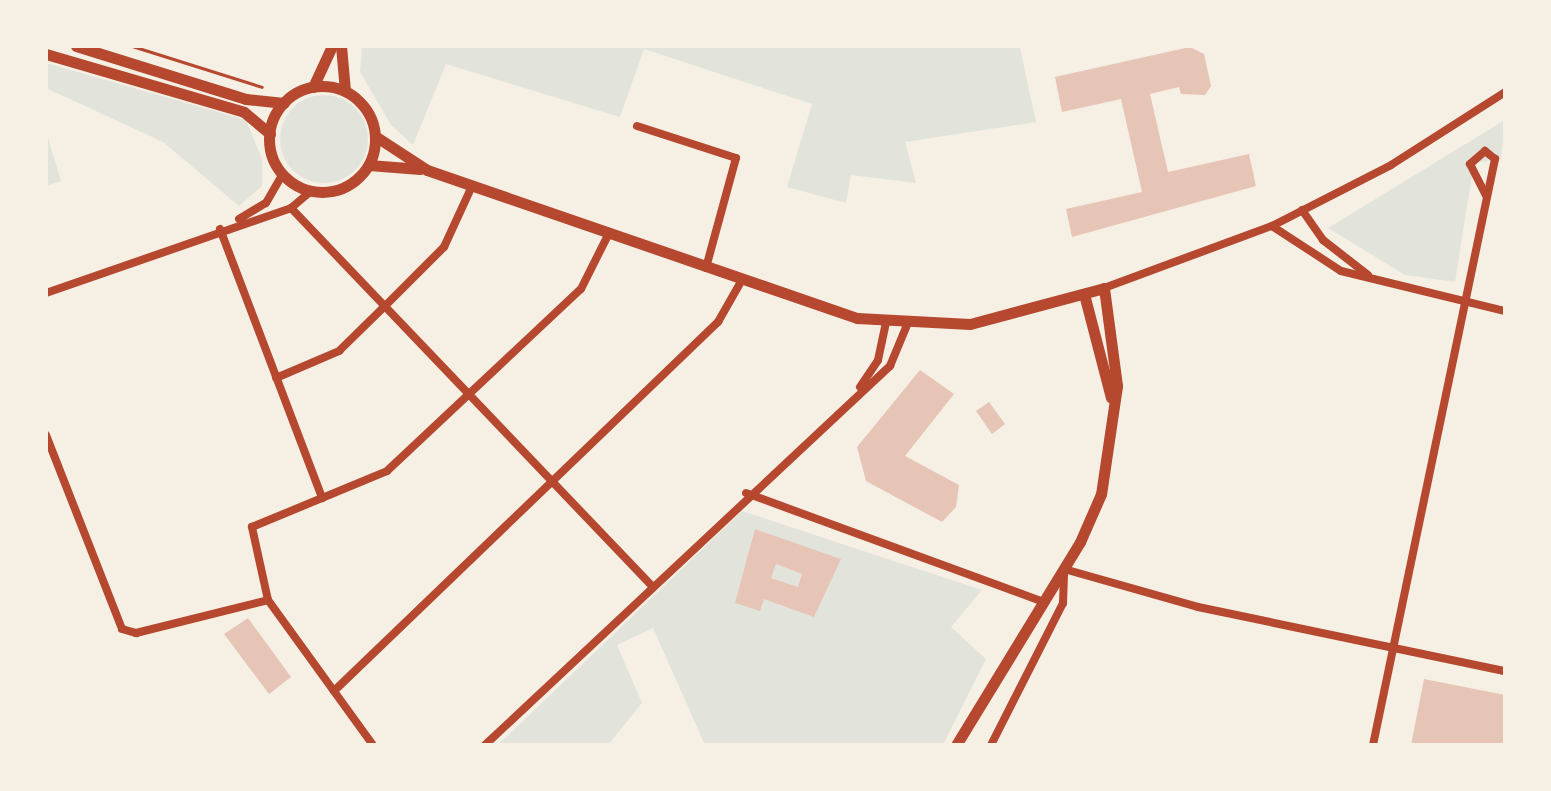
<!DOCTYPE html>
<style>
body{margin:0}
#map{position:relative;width:1551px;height:791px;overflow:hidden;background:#f6efe4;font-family:Merriweather,serif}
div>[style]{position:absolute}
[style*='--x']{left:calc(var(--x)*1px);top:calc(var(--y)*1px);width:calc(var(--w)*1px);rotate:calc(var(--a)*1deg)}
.green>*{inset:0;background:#e2e4dc}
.round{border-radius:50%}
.building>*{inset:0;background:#e6c5b7}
.path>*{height:3px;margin:-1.5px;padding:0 1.5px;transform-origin:1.5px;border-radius:1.5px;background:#b5482f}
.minor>*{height:8px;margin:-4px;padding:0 4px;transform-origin:4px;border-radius:4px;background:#b5482f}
.secondary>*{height:11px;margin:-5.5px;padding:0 5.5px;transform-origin:5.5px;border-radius:5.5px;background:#b5482f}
.secondary>.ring{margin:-5.5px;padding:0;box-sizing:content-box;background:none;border:11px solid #b5482f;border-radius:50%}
span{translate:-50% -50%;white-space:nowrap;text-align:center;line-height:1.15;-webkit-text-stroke:6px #f6efe4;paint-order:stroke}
.frame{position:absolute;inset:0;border:48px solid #f6efe4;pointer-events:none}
</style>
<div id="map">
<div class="green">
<i style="clip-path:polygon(362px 46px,1027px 46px,1020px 48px,1036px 122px,905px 142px,916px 183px,851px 175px,846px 203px,787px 187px,812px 104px,644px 49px,620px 117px,446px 64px,413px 145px,391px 125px,360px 72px)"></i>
<i style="clip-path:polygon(46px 63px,246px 120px,262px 159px,262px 186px,239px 206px,163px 142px,46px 88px)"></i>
<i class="round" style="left:280px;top:95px;width:88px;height:88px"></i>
<i style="clip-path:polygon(1505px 120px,1501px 159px,1474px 163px,1455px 282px,1405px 275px,1328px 228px)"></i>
<i style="clip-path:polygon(46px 131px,61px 181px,46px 186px)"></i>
<i style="clip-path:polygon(742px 511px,982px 590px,951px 627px,986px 659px,943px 745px,705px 745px,653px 628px,617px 645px,642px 703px,608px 745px,498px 745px)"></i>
</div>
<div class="building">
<i style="clip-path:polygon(1190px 47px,1204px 54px,1211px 86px,1205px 95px,1181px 94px,1179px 87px,1150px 94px,1168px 172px,1249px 154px,1256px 186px,1072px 237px,1066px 209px,1142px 192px,1121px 99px,1062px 112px,1055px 77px)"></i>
<i style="clip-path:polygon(920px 370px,954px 394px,905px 456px,959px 485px,956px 507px,942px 522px,866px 481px,857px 447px)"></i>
<i style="clip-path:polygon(989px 402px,1005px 424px,992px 434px,976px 411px)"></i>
<i style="clip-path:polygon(evenodd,755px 529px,841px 559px,814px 617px,764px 599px,760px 611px,735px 603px,755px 529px,776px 564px,802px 574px,798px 587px,771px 578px,776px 564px)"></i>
<i style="clip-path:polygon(248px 618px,291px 677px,269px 694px,224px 634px)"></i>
<i style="clip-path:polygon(1424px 679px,1505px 695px,1505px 745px,1411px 745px)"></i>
</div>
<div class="path">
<i style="--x:132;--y:46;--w:136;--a:17.5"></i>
</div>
<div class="minor">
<i style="--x:637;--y:126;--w:104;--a:17.9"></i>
<i style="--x:736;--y:158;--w:114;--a:105.3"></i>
<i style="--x:291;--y:208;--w:521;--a:46.32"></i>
<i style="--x:1302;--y:210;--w:37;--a:55"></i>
<i style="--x:1323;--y:240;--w:57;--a:37.9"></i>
<i style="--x:239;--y:219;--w:31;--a:-31"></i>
<i style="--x:266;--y:203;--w:34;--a:-60"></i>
<i style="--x:1272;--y:226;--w:82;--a:33.1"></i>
<i style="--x:1341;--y:271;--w:169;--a:13.7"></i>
<i style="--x:220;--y:229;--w:288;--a:69.2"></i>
<i style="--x:1104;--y:288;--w:179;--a:-20.3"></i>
<i style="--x:1272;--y:226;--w:134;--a:-27.1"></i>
<i style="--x:1391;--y:165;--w:135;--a:-32.6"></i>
<i style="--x:46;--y:293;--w:259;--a:-19.1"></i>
<i style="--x:291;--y:208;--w:26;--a:-40"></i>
<i style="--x:276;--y:378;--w:69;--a:-23.2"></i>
<i style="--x:339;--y:351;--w:63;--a:-44.4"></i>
<i style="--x:384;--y:307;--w:85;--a:-45"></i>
<i style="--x:444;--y:247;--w:67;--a:-65.3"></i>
<i style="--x:860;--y:387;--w:32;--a:-56"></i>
<i style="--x:878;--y:360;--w:38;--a:-78"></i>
<i style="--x:46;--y:435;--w:208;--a:68.6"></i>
<i style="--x:122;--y:629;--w:15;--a:16"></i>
<i style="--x:136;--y:633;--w:136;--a:-14"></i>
<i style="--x:268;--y:600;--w:179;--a:54.1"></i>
<i style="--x:746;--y:493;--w:317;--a:20.1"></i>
<i style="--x:268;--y:600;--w:75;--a:-102.4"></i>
<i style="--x:252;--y:527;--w:146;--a:-22.5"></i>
<i style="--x:387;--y:471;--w:266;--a:-43.2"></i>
<i style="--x:581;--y:289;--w:60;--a:-63.4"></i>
<i style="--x:334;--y:691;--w:533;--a:-43.86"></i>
<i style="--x:718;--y:322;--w:48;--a:-60.3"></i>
<i style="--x:485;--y:745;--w:555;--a:-43.1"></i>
<i style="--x:890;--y:366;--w:44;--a:-67.5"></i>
<i style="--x:991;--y:745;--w:159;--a:-63.1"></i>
<i style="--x:1063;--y:603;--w:34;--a:-88"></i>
<i style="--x:1064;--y:569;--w:139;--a:15.8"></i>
<i style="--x:1198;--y:607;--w:314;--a:11.8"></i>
<i style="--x:1373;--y:745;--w:599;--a:-78.24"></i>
<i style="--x:1495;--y:159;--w:13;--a:-141"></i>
<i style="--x:1485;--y:151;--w:20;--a:139"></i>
<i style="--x:1470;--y:164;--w:37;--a:63"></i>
</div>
<div class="secondary">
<i style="--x:76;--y:46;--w:178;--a:17.3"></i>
<i style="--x:246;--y:99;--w:38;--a:6"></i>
<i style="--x:341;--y:46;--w:45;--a:84.9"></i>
<i style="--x:46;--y:54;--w:206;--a:16.3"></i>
<i style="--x:244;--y:112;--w:34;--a:40"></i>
<i class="ring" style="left:269px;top:86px;width:95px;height:95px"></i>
<i style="--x:313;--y:87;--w:45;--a:-65.1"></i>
<i style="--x:375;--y:136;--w:62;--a:33.2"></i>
<i style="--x:427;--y:170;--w:455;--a:19"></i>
<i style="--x:857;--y:318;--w:113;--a:3"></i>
<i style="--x:970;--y:324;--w:139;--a:-15"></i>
<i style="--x:1104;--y:288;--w:99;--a:82.4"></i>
<i style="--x:1117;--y:386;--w:109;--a:98.4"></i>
<i style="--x:1101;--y:494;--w:52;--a:113.6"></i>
<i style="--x:1080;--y:542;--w:238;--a:121.4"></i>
<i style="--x:369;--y:165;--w:51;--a:4.5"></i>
<i style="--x:1084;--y:294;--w:107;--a:75.4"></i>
</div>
<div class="frame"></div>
</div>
